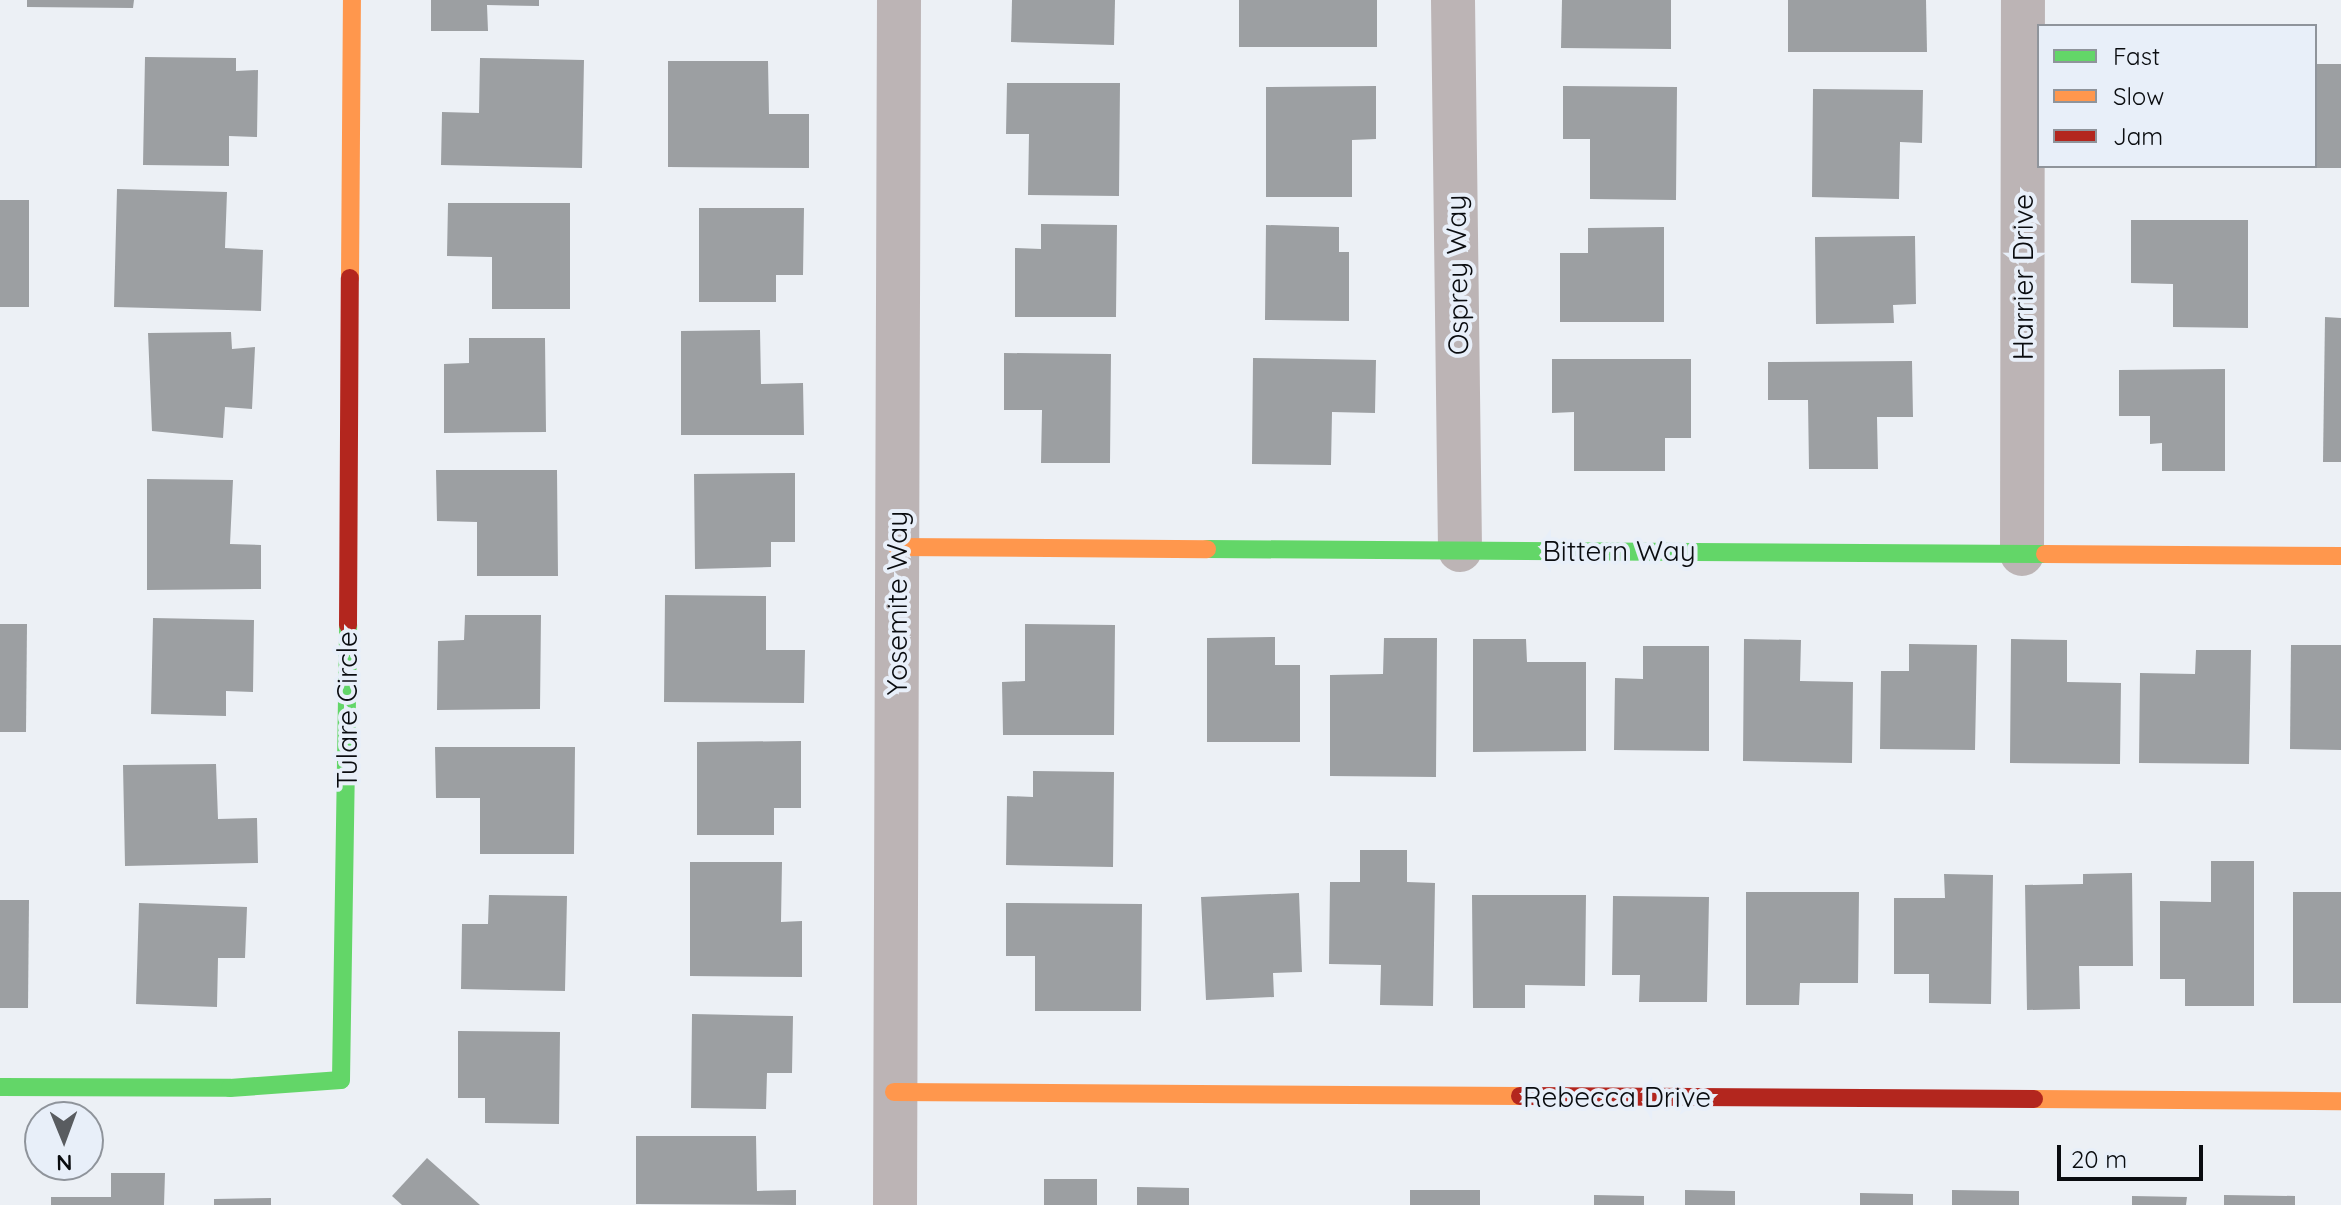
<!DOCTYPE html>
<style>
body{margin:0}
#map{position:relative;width:2341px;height:1205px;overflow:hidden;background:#ecf0f5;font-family:Quicksand,sans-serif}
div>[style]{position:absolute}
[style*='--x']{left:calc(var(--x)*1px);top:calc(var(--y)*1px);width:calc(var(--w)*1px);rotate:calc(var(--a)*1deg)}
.building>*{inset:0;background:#9c9fa2}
.street>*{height:44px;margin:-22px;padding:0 22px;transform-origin:22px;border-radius:22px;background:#bcb4b5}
.fast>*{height:18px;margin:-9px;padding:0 9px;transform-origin:9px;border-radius:9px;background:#63d668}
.slow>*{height:18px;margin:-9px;padding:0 9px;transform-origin:9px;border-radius:9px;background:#ff974d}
.jam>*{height:18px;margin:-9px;padding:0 9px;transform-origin:9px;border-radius:9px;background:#b3261e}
span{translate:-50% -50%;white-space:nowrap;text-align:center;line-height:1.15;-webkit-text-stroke:8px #e8eff9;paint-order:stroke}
.street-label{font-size:28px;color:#0a0c0f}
.legend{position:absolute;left:2037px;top:24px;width:280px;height:144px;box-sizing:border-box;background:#e8eff9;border:2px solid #8f949b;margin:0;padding:10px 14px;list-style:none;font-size:24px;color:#0a0c0f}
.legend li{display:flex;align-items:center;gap:16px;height:40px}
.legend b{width:40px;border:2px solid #8f949b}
.north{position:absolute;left:24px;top:1101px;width:80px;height:80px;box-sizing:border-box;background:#e8eff9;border:2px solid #8f949b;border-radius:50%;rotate:179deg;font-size:22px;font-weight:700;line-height:32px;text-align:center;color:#0a0c0f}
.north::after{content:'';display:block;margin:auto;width:28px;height:36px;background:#595c60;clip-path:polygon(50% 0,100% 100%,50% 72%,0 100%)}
.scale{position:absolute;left:2057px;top:1145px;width:146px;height:36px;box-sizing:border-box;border:4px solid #0a0c0f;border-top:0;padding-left:10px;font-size:24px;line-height:28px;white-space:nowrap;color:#0a0c0f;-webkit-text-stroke:6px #e8eff9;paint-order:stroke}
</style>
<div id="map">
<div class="building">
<i style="clip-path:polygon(27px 0,134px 0,133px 8px,27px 7px)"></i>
<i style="clip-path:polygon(431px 0,539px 0,539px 6px,487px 5px,488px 31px,431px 31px)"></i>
<i style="clip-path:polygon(1012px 0,1115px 0,1114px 45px,1011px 42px)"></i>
<i style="clip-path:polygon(1239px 0,1377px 0,1377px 47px,1239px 47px)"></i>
<i style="clip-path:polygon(1562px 0,1671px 0,1671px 49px,1561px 48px)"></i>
<i style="clip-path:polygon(1788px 0,1926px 0,1927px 52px,1788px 52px)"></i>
<i style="clip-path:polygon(145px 57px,236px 58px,236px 71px,258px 70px,257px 137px,229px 136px,229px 166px,143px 165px)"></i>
<i style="clip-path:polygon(480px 58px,584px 60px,582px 168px,441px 165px,442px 112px,479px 113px)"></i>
<i style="clip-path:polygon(668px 61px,768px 61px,769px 114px,809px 114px,809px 168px,668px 167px)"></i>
<i style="clip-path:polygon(2315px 64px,2341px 64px,2341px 168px,2315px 168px)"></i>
<i style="clip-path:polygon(1007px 83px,1120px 83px,1119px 196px,1028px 195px,1029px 134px,1006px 134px)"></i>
<i style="clip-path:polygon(1376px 86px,1376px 139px,1352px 140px,1352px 197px,1266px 197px,1266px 87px)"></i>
<i style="clip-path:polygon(1563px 86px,1677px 87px,1676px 200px,1590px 199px,1590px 139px,1563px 139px)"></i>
<i style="clip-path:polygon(1813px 89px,1923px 90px,1922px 143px,1900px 142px,1899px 199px,1812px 197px)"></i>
<i style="clip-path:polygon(117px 189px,227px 192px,225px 248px,263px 250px,261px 311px,114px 307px)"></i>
<i style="clip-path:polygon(0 200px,29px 200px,29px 307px,0 307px)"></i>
<i style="clip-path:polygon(448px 203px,570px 203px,570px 309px,492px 309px,492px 257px,447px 256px)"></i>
<i style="clip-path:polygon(699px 208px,804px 208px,803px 275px,776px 275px,776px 302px,699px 302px)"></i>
<i style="clip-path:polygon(2131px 220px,2248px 220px,2248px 328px,2173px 327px,2173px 284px,2131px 283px)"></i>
<i style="clip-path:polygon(1041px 224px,1117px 225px,1116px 317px,1015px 317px,1015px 248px,1041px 249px)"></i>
<i style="clip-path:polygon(1266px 225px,1339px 227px,1339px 252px,1349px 252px,1349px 321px,1265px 320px)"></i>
<i style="clip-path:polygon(1664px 227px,1664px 322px,1560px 322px,1560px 253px,1588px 253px,1588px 228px)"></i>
<i style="clip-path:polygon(1915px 236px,1916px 304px,1893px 305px,1894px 323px,1816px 324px,1815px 237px)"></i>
<i style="clip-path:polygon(2325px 317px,2341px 318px,2341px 462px,2323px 462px)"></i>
<i style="clip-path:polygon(760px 330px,761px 384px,803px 383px,804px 435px,681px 435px,681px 331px)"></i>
<i style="clip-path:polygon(231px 332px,232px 349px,255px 347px,252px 409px,225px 407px,223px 438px,152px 431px,148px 333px)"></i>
<i style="clip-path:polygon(469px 338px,545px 338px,546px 432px,444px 433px,444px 364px,469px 363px)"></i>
<i style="clip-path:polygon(1004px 353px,1111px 354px,1110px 463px,1041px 463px,1042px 410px,1004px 410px)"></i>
<i style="clip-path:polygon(1253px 358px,1376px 360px,1375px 413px,1332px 412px,1331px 465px,1252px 464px)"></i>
<i style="clip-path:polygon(1552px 359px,1691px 359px,1691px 438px,1665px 438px,1665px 471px,1574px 471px,1574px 412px,1552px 413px)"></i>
<i style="clip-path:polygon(1912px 361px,1913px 417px,1877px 417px,1878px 469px,1809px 469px,1808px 400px,1768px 400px,1768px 362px)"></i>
<i style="clip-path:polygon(2225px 369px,2225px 471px,2162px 471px,2162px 443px,2150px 444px,2150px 416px,2119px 416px,2119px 370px)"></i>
<i style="clip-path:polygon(436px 470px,557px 470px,558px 576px,477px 576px,477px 522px,437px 521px)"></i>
<i style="clip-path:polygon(795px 473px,795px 542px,771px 542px,771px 567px,695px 569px,694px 474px)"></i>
<i style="clip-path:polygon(147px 479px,233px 480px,230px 544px,261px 545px,261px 589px,147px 590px)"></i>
<i style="clip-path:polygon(665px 595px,766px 596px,766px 650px,805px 650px,804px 703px,664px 702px)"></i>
<i style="clip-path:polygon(465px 615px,541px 615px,540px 709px,437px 710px,438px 641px,464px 640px)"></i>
<i style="clip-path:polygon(153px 618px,254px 620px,253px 692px,226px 691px,226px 716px,151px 714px)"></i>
<i style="clip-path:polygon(0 624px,27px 624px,26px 732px,0 732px)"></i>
<i style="clip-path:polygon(1025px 624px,1115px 625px,1114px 735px,1003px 735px,1002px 682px,1025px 681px)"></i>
<i style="clip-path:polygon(1275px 637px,1275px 665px,1300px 665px,1300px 742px,1207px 742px,1207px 638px)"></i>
<i style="clip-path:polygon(1384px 638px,1437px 638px,1436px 777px,1330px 776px,1330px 675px,1383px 674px)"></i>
<i style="clip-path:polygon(1473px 639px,1526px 639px,1527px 662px,1586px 662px,1586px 751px,1473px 752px)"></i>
<i style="clip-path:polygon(1744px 639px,1801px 640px,1800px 681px,1853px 682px,1852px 763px,1743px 761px)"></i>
<i style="clip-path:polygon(2011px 639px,2067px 640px,2067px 682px,2121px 683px,2120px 764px,2010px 763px)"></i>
<i style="clip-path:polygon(1909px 644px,1977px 645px,1975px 750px,1880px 749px,1881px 671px,1909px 671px)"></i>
<i style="clip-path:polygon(2291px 645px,2341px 645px,2341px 750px,2290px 749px)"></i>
<i style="clip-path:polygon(1643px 646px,1709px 646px,1709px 751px,1614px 750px,1615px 678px,1643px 679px)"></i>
<i style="clip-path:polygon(2196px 650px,2251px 650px,2249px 764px,2139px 763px,2140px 673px,2195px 674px)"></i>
<i style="clip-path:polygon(801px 741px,801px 808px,774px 808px,774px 835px,697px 835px,697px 742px)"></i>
<i style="clip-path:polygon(435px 747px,575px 747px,574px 854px,480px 854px,480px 798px,436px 798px)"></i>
<i style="clip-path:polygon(216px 764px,218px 819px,257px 818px,258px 863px,125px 866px,123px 765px)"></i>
<i style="clip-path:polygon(1033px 771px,1114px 772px,1113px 867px,1006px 865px,1007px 796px,1033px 797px)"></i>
<i style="clip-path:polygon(1360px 850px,1407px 850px,1407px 882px,1435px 883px,1433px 1006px,1380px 1005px,1381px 965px,1329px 964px,1330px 882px,1360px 882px)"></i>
<i style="clip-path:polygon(2211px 861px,2254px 861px,2254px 1006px,2185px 1006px,2185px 979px,2160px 979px,2160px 901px,2211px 902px)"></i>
<i style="clip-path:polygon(690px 862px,782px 862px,781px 922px,802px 921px,802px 977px,690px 976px)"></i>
<i style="clip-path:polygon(2132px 873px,2133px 966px,2079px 966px,2080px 1009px,2027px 1010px,2025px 885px,2083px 884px,2083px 874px)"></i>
<i style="clip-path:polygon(1944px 874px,1993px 875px,1991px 1004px,1929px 1003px,1929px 974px,1894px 974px,1894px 898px,1945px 898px)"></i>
<i style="clip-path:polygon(1746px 892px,1859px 892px,1858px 983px,1800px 983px,1799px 1005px,1746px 1005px)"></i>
<i style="clip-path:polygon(2293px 892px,2341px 892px,2341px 1003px,2293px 1003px)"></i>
<i style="clip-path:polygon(1299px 893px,1302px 972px,1273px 973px,1274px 997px,1206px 1000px,1201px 897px)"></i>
<i style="clip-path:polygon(489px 895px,567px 896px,565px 991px,461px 989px,462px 924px,488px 924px)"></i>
<i style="clip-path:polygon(1472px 895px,1586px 895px,1585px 986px,1525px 985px,1525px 1008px,1473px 1008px)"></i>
<i style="clip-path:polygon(1613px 896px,1709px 897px,1707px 1002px,1639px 1002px,1640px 975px,1612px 975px)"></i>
<i style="clip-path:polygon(0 900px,29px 900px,28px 1008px,0 1008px)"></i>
<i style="clip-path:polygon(139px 903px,247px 907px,245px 958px,218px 958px,217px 1007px,136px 1004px)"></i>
<i style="clip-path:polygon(1006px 903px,1142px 904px,1141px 1011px,1035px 1011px,1035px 956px,1006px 956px)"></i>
<i style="clip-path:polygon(692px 1014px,793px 1016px,792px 1073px,767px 1073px,766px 1109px,691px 1108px)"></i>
<i style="clip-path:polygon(458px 1031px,560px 1032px,559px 1124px,485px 1123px,485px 1098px,458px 1098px)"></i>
<i style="clip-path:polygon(636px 1136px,756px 1136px,757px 1191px,796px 1190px,796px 1205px,636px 1204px)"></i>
<i style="clip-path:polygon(427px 1158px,480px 1205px,402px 1205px,392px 1196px)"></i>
<i style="clip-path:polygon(111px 1173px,165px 1173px,164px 1205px,51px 1205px,51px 1197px,111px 1197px)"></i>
<i style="clip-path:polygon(1044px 1179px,1097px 1179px,1097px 1205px,1044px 1205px)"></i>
<i style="clip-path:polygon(1137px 1187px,1189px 1188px,1189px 1205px,1137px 1205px)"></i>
<i style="clip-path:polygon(1410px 1190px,1480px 1190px,1480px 1205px,1410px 1205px)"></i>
<i style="clip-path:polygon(1685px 1190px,1735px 1191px,1735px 1205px,1685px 1205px)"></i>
<i style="clip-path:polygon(1952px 1190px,2019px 1191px,2019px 1205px,1952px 1205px)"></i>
<i style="clip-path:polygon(1860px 1193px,1913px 1194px,1913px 1205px,1860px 1205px)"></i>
<i style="clip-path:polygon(1594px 1195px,1644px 1196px,1644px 1205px,1594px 1205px)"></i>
<i style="clip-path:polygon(2224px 1195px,2295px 1196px,2295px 1205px,2224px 1205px)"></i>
<i style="clip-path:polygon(2132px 1196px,2187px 1197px,2186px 1205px,2132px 1205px)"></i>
<i style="clip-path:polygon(271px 1198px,271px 1205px,214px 1205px,214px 1199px)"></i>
</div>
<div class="street">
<i style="--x:1453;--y:0;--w:550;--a:89.27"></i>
<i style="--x:2022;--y:554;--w:554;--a:-89.9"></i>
<i style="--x:895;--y:1205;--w:1205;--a:-89.81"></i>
</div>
<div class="fast">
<i style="--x:1207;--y:549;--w:838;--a:0.34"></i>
<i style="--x:0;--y:1087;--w:230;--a:0.2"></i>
<i style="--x:230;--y:1088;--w:111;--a:-4.1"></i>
<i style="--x:341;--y:1080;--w:455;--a:-89.1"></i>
</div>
<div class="slow">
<i style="--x:350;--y:278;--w:278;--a:-89.6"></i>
<i style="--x:897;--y:547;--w:310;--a:0.4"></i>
<i style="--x:2045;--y:554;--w:296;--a:0.4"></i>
<i style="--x:894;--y:1092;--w:626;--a:0.37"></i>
<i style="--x:2034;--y:1099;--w:307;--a:0.4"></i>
</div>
<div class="jam">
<i style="--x:348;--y:625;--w:347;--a:-89.7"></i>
<i style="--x:1520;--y:1096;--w:514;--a:0.33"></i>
</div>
<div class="street-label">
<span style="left:1457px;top:275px;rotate:-91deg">Osprey Way</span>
<span style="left:2023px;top:277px;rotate:-90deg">Harrier Drive</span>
<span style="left:1619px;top:551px">Bittern Way</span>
<span style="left:897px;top:603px;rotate:-90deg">Yosemite Way</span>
<span style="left:347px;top:710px;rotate:-90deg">Tulare Circle</span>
<span style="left:1617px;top:1097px">Rebecca Drive</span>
</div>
<ul class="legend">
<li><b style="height:10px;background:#63d668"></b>Fast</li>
<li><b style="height:10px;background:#ff974d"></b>Slow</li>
<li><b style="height:10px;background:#b3261e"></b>Jam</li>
</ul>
<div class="north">N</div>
<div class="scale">20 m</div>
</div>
